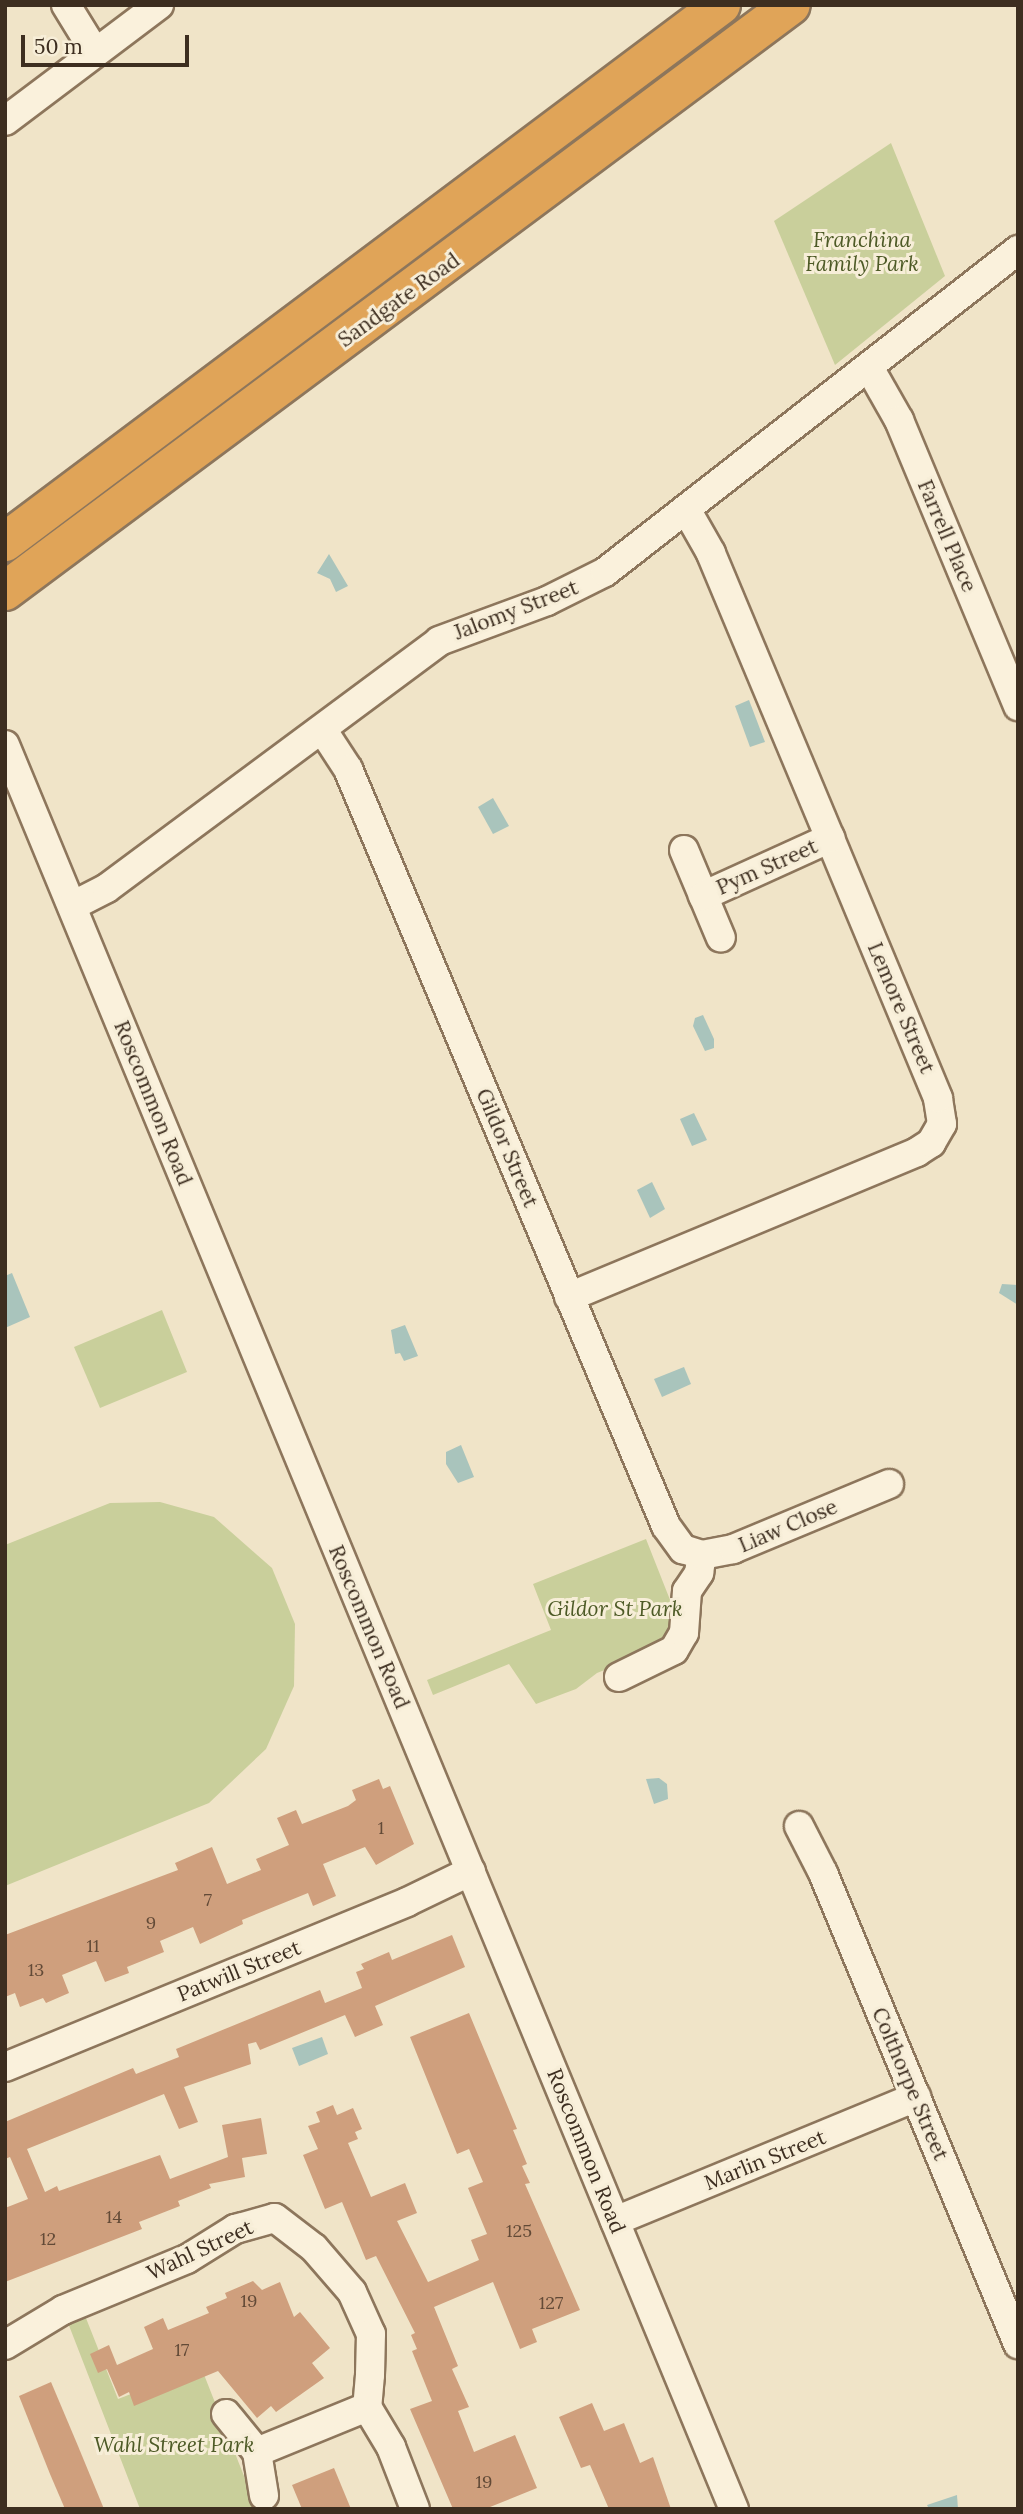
<!DOCTYPE html>
<style>
body{margin:0}
#map{position:relative;width:1023px;height:2514px;overflow:hidden;background:#f0e4c8;font-family:Lora,serif}
div>[style]{position:absolute}
[style*='--x']{left:calc(var(--x)*1px);top:calc(var(--y)*1px);width:calc(var(--w)*1px);rotate:calc(var(--a)*1deg)}
.green>*{inset:0;background:#c9cf9b}
.water>*{inset:0;background:#a9c4bc}
.building>*{inset:0;background:#cf9f7d}
.roads{filter:drop-shadow(2px 0 #8d765c) drop-shadow(-2px 0 #8d765c) drop-shadow(0 2px #8d765c) drop-shadow(0 -2px #8d765c)}
.minor>*{height:28px;margin:-14px;padding:0 14px;transform-origin:14px;border-radius:14px;background:#faf1dc}
.highway>*{height:38px;margin:-19px;padding:0 19px;transform-origin:19px;border-radius:19px;background:#e0a458}
span{translate:-50% -50%;white-space:nowrap;text-align:center;line-height:1.15;-webkit-text-stroke:6px #f7eed8;paint-order:stroke}
.number-label{font-size:18px;color:#624a37}
.number-label span{-webkit-text-stroke-width:0}
.park-label{font-size:21px;color:#4d5a26;font-style:italic}
.street-label{font-size:21px;color:#3d2e20}
.frame{position:absolute;inset:0;border:7px solid #3d2e20;pointer-events:none}
.scale{position:absolute;left:21px;top:35px;width:168px;height:32px;box-sizing:border-box;border:4px solid #3d2e20;border-top:0;padding-left:9px;font-size:21px;line-height:24px;white-space:nowrap;color:#3d2e20;-webkit-text-stroke:5px #f7eed8;paint-order:stroke}
</style>
<div id="map">
<div class="green">
<i style="clip-path:polygon(891px 143px,945px 276px,835px 365px,774px 221px)"></i>
<i style="clip-path:polygon(162px 1310px,187px 1372px,100px 1408px,74px 1347px)"></i>
<i style="clip-path:polygon(160px 1502px,214px 1517px,272px 1568px,295px 1624px,294px 1686px,266px 1749px,209px 1803px,5px 1886px,5px 1545px,110px 1503px)"></i>
<i style="clip-path:polygon(646px 1539px,674px 1610px,674px 1634px,642px 1655px,597px 1673px,576px 1689px,536px 1704px,509px 1664px,433px 1695px,427px 1680px,551px 1630px,533px 1584px)"></i>
<i style="clip-path:polygon(80px 2303px,118px 2399px,201px 2367px,257px 2509px,140px 2509px,63px 2310px)"></i>
</div>
<div class="water">
<i style="clip-path:polygon(329px 554px,348px 586px,336px 592px,330px 579px,317px 573px)"></i>
<i style="clip-path:polygon(749px 700px,765px 742px,750px 747px,735px 706px)"></i>
<i style="clip-path:polygon(493px 798px,509px 826px,493px 834px,478px 807px)"></i>
<i style="clip-path:polygon(703px 1015px,714px 1039px,714px 1048px,705px 1051px,693px 1026px,695px 1018px)"></i>
<i style="clip-path:polygon(694px 1113px,707px 1140px,692px 1146px,680px 1119px)"></i>
<i style="clip-path:polygon(652px 1182px,665px 1209px,650px 1218px,637px 1190px)"></i>
<i style="clip-path:polygon(12px 1273px,30px 1317px,5px 1328px,5px 1276px)"></i>
<i style="clip-path:polygon(1002px 1284px,1018px 1285px,1018px 1305px,999px 1293px)"></i>
<i style="clip-path:polygon(405px 1325px,418px 1356px,404px 1361px,400px 1353px,395px 1354px,391px 1330px)"></i>
<i style="clip-path:polygon(684px 1367px,691px 1384px,662px 1397px,654px 1379px)"></i>
<i style="clip-path:polygon(461px 1445px,474px 1477px,458px 1483px,446px 1464px,446px 1452px)"></i>
<i style="clip-path:polygon(659px 1778px,667px 1784px,668px 1799px,654px 1804px,646px 1779px)"></i>
<i style="clip-path:polygon(322px 2037px,328px 2054px,299px 2066px,292px 2048px)"></i>
<i style="clip-path:polygon(957px 2495px,958px 2509px,929px 2509px,927px 2505px)"></i>
</div>
<div class="building">
<i style="clip-path:polygon(379px 1779px,383px 1789px,390px 1786px,414px 1844px,376px 1865px,365px 1847px,323px 1864px,336px 1896px,313px 1906px,308px 1893px,242px 1920px,243px 1924px,200px 1944px,193px 1927px,160px 1941px,164px 1952px,127px 1967px,129px 1973px,105px 1982px,96px 1961px,62px 1975px,69px 1993px,46px 2003px,43px 1998px,20px 2007px,15px 1993px,5px 1997px,5px 1935px,178px 1870px,175px 1863px,212px 1847px,227px 1884px,261px 1870px,256px 1859px,289px 1845px,277px 1818px,296px 1810px,302px 1824px,348px 1806px,356px 1800px,352px 1790px)"></i>
<i style="clip-path:polygon(452px 1935px,465px 1967px,375px 2006px,383px 2025px,355px 2037px,345px 2015px,260px 2050px,256px 2042px,248px 2044px,251px 2064px,184px 2087px,198px 2122px,179px 2129px,164px 2094px,27px 2149px,45px 2192px,57px 2186px,59px 2191px,160px 2155px,170px 2179px,228px 2157px,222px 2125px,261px 2118px,267px 2154px,242px 2158px,245px 2177px,209px 2184px,211px 2188px,178px 2201px,180px 2206px,139px 2222px,142px 2229px,5px 2282px,5px 2208px,28px 2199px,10px 2157px,5px 2159px,5px 2122px,133px 2068px,136px 2074px,179px 2057px,176px 2049px,320px 1990px,325px 2003px,362px 1988px,356px 1972px,364px 1969px,361px 1964px,389px 1952px,392px 1960px)"></i>
<i style="clip-path:polygon(469px 2013px,517px 2129px,513px 2130px,527px 2164px,522px 2166px,530px 2183px,525px 2184px,580px 2310px,532px 2329px,537px 2342px,520px 2349px,493px 2282px,434px 2307px,458px 2366px,452px 2369px,469px 2407px,458px 2411px,474px 2452px,515px 2435px,537px 2488px,485px 2509px,453px 2509px,410px 2409px,432px 2401px,412px 2351px,417px 2349px,411px 2335px,415px 2333px,376px 2256px,366px 2260px,342px 2202px,325px 2209px,303px 2155px,318px 2149px,308px 2126px,320px 2122px,316px 2112px,333px 2105px,337px 2115px,353px 2108px,362px 2129px,355px 2132px,358px 2139px,348px 2143px,371px 2197px,405px 2183px,417px 2213px,397px 2221px,428px 2282px,479px 2260px,471px 2240px,487px 2234px,468px 2188px,483px 2182px,469px 2149px,457px 2154px,410px 2037px)"></i>
<i style="clip-path:polygon(253px 2281px,262px 2290px,280px 2282px,294px 2317px,300px 2312px,330px 2348px,312px 2363px,324px 2378px,276px 2412px,271px 2406px,257px 2418px,218px 2371px,134px 2406px,129px 2392px,119px 2397px,107px 2369px,98px 2373px,90px 2354px,109px 2345px,117px 2365px,153px 2349px,144px 2327px,163px 2318px,168px 2330px,209px 2313px,206px 2307px,227px 2298px,225px 2293px)"></i>
<i style="clip-path:polygon(51px 2382px,78px 2446px,104px 2509px,65px 2509px,50px 2474px,19px 2396px)"></i>
<i style="clip-path:polygon(592px 2403px,604px 2431px,624px 2423px,640px 2463px,653px 2457px,671px 2509px,609px 2509px,590px 2465px,581px 2468px,559px 2417px)"></i>
<i style="clip-path:polygon(334px 2468px,351px 2509px,302px 2509px,292px 2485px)"></i>
</div>
<div class="roads">
<div class="minor">
<i style="--x:66;--y:5;--w:55;--a:58.3"></i>
<i style="--x:5;--y:121;--w:193;--a:-37"></i>
<i style="--x:870;--y:369;--w:59;--a:60.4"></i>
<i style="--x:899;--y:420;--w:310;--a:67.4"></i>
<i style="--x:322;--y:729;--w:48;--a:57"></i>
<i style="--x:348;--y:769;--w:821;--a:67.21"></i>
<i style="--x:666;--y:1526;--w:29;--a:54"></i>
<i style="--x:683;--y:1549;--w:20;--a:18"></i>
<i style="--x:5;--y:745;--w:1909;--a:67.55"></i>
<i style="--x:684;--y:850;--w:95;--a:67.2"></i>
<i style="--x:703;--y:896;--w:140;--a:-24.5"></i>
<i style="--x:72;--y:906;--w:39;--a:-27"></i>
<i style="--x:107;--y:888;--w:414;--a:-36.6"></i>
<i style="--x:439;--y:641;--w:115;--a:-20.3"></i>
<i style="--x:547;--y:601;--w:65;--a:-26.6"></i>
<i style="--x:605;--y:572;--w:524;--a:-37.94"></i>
<i style="--x:569;--y:1297;--w:377;--a:-22.6"></i>
<i style="--x:917;--y:1152;--w:17;--a:-33"></i>
<i style="--x:931;--y:1143;--w:22;--a:-60"></i>
<i style="--x:942;--y:1124;--w:26;--a:-99"></i>
<i style="--x:938;--y:1098;--w:282;--a:-112.6"></i>
<i style="--x:830;--y:838;--w:309;--a:-112.7"></i>
<i style="--x:711;--y:553;--w:48;--a:-119.7"></i>
<i style="--x:619;--y:1677;--w:61;--a:-26.1"></i>
<i style="--x:674;--y:1650;--w:20;--a:-60"></i>
<i style="--x:684;--y:1633;--w:42;--a:-85.9"></i>
<i style="--x:687;--y:1591;--w:22;--a:-56"></i>
<i style="--x:699;--y:1573;--w:18;--a:-81"></i>
<i style="--x:702;--y:1555;--w:32;--a:-11"></i>
<i style="--x:733;--y:1549;--w:169;--a:-22.6"></i>
<i style="--x:799;--y:1826;--w:53;--a:62.9"></i>
<i style="--x:823;--y:1873;--w:510;--a:67.51"></i>
<i style="--x:5;--y:2067;--w:435;--a:-22.3"></i>
<i style="--x:407;--y:1902;--w:71;--a:-25.8"></i>
<i style="--x:615;--y:2221;--w:326;--a:-22.4"></i>
<i style="--x:5;--y:2345;--w:68;--a:-31.1"></i>
<i style="--x:63;--y:2310;--w:134;--a:-22.4"></i>
<i style="--x:187;--y:2259;--w:57;--a:-32"></i>
<i style="--x:235;--y:2229;--w:41;--a:-15.4"></i>
<i style="--x:275;--y:2218;--w:49;--a:37.6"></i>
<i style="--x:314;--y:2248;--w:58;--a:49.2"></i>
<i style="--x:352;--y:2292;--w:46;--a:65.7"></i>
<i style="--x:371;--y:2334;--w:41;--a:91.4"></i>
<i style="--x:370;--y:2375;--w:32;--a:95"></i>
<i style="--x:367;--y:2407;--w:119;--a:157.8"></i>
<i style="--x:367;--y:2407;--w:47;--a:59"></i>
<i style="--x:391;--y:2447;--w:66;--a:68.8"></i>
<i style="--x:226;--y:2414;--w:49;--a:50.8"></i>
<i style="--x:257;--y:2452;--w:44;--a:80.8"></i>
</div>
<div class="highway">
<i style="--x:5;--y:542;--w:895;--a:-36.87"></i>
<i style="--x:5;--y:591;--w:980;--a:-36.71"></i>
</div>
</div>
<div class="number-label">
<span style="left:381px;top:1828px">1</span>
<span style="left:208px;top:1900px">7</span>
<span style="left:151px;top:1923px">9</span>
<span style="left:93px;top:1946px">11</span>
<span style="left:36px;top:1970px">13</span>
<span style="left:114px;top:2217px">14</span>
<span style="left:519px;top:2231px">125</span>
<span style="left:48px;top:2239px">12</span>
<span style="left:249px;top:2301px">19</span>
<span style="left:551px;top:2303px">127</span>
<span style="left:182px;top:2350px">17</span>
<span style="left:484px;top:2482px">19</span>
</div>
<div class="park-label">
<span style="left:862px;top:252px">Franchina<br>Family Park</span>
<span style="left:615px;top:1609px">Gildor St Park</span>
<span style="left:174px;top:2445px">Wahl Street Park</span>
</div>
<div class="street-label">
<span style="left:399px;top:300px;rotate:-36deg">Sandgate Road</span>
<span style="left:947px;top:536px;rotate:67deg">Farrell Place</span>
<span style="left:516px;top:610px;rotate:-21deg">Jalomy Street</span>
<span style="left:767px;top:867px;rotate:-24deg">Pym Street</span>
<span style="left:901px;top:1008px;rotate:67deg">Lemore Street</span>
<span style="left:153px;top:1103px;rotate:68deg">Roscommon Road</span>
<span style="left:507px;top:1148px;rotate:67deg">Gildor Street</span>
<span style="left:788px;top:1526px;rotate:-23deg">Liaw Close</span>
<span style="left:369px;top:1627px;rotate:67deg">Roscommon Road</span>
<span style="left:239px;top:1971px;rotate:-22deg">Patwill Street</span>
<span style="left:910px;top:2084px;rotate:67deg">Colthorpe Street</span>
<span style="left:586px;top:2151px;rotate:68deg">Roscommon Road</span>
<span style="left:765px;top:2160px;rotate:-22deg">Marlin Street</span>
<span style="left:200px;top:2250px;rotate:-25deg">Wahl Street</span>
</div>
<div class="frame"></div>
<div class="scale">50 m</div>
</div>
